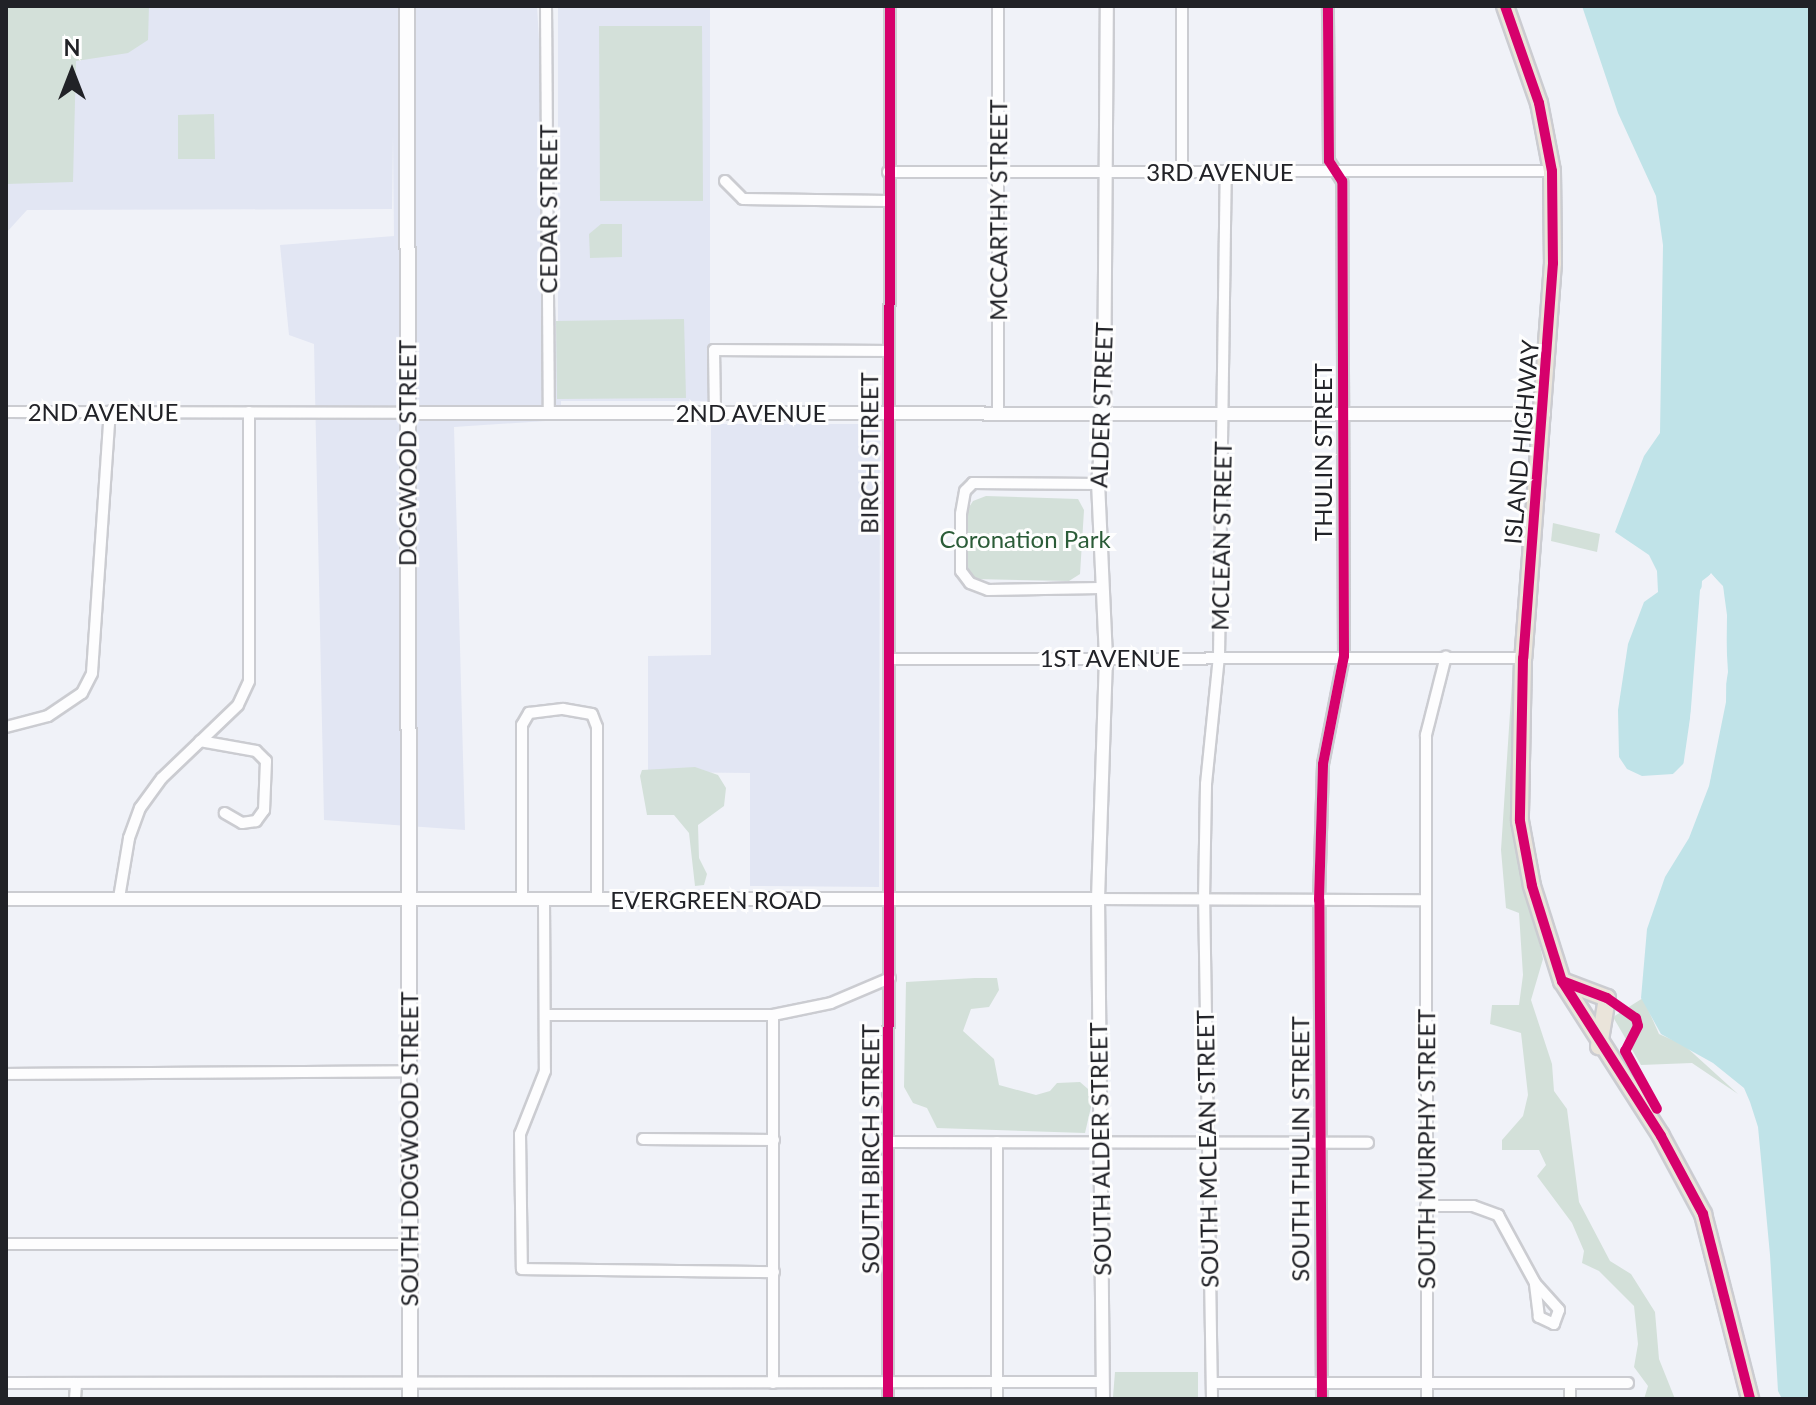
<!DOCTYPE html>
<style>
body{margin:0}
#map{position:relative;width:1816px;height:1405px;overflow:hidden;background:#f0f2f8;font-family:Lato,sans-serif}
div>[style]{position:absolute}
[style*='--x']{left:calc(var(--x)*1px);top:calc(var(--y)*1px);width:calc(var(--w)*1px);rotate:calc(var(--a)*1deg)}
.built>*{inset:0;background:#e2e6f3}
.green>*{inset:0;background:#d3e0d9}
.water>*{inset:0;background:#c0e3e8}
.pier>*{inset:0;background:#f0f2f8}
.roads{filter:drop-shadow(2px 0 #cbccd1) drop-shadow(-2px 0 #cbccd1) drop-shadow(0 2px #cbccd1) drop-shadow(0 -2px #cbccd1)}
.minor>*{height:10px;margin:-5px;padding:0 5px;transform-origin:5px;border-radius:5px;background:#fdfdfe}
.tertiary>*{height:12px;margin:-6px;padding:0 6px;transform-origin:6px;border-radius:6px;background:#fdfdfe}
.secondary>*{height:14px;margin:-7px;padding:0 7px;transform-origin:7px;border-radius:7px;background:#fdfdfe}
.primary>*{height:16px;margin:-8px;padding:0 8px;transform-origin:8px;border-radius:8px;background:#eae4da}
.cycleway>*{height:10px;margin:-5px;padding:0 5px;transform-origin:5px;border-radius:5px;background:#d6006c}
span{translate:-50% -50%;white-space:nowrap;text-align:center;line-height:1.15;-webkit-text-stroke:6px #fefefe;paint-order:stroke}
.street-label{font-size:24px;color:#212227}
.park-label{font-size:24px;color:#2b5c38}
.frame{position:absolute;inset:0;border:8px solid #212227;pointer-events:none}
.north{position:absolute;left:32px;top:32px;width:80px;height:80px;-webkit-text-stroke:6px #fefefe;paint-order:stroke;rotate:0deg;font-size:22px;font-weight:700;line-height:32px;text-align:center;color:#212227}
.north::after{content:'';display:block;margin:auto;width:28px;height:36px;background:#212227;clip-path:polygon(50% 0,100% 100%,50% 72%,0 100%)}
</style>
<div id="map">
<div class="built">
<i style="clip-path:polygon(6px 6px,537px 6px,558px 357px,558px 6px,710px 6px,710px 401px,561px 401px,561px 420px,454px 427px,465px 830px,324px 820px,314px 344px,289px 335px,280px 245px,394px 236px,393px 135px,392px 209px,27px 210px,6px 233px)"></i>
<i style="clip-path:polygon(711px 424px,880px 424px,879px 887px,750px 886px,750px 773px,648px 772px,648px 656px,711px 655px)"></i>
</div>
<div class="green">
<i style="clip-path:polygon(6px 6px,149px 6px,148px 40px,128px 53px,76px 61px,73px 182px,6px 184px)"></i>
<i style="clip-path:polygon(599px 26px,702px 26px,703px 201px,600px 201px)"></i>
<i style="clip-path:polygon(214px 114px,215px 159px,178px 159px,178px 115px)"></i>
<i style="clip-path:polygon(601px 224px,622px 224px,622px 257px,590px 258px,589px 234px)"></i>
<i style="clip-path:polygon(684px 319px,686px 398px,557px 399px,556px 321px)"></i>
<i style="clip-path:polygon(986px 496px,1078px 499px,1084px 510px,1080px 574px,1069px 581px,974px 579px,967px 568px,966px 512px,973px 501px)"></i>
<i style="clip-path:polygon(1553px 523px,1600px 534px,1597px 552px,1551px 541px)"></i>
<i style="clip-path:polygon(1513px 667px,1534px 919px,1543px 959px,1531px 1000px,1552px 1064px,1554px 1091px,1567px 1109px,1579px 1202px,1610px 1261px,1631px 1274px,1655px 1312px,1659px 1359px,1675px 1399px,1644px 1399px,1648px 1386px,1634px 1367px,1638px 1344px,1634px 1306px,1599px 1271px,1582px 1263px,1584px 1251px,1572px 1223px,1537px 1176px,1546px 1165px,1539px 1150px,1502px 1150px,1502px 1140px,1523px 1116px,1528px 1095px,1521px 1033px,1490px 1024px,1492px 1005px,1519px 1005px,1523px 975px,1519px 913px,1506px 908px,1501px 850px)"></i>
<i style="clip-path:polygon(695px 767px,718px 775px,726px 788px,724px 806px,698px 825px,699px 858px,707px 874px,704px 885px,695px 886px,689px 833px,674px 815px,647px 815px,640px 776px,642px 770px)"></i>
<i style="clip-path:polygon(975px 978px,997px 978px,999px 990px,989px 1007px,971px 1009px,963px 1031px,994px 1059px,999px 1085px,1036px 1095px,1050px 1091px,1057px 1083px,1080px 1082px,1088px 1089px,1091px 1107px,1085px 1133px,937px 1128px,927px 1108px,913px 1103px,904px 1087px,906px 982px)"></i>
<i style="clip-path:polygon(1643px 998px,1659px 1034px,1684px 1045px,1738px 1094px,1692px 1063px,1641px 1065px,1613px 1017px)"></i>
<i style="clip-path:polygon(1115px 1372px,1198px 1372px,1198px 1397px,1113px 1397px)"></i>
</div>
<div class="water">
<i style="clip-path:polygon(1582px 6px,1810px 6px,1810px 1399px,1782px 1399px,1778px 1391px,1770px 1255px,1758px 1127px,1750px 1102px,1744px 1088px,1713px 1063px,1661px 1034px,1641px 998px,1647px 929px,1665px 877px,1689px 838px,1709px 786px,1726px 702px,1727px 615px,1723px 586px,1711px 574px,1702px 581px,1697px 670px,1683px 767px,1673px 774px,1642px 776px,1627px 769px,1619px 757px,1618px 710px,1628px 644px,1644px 602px,1658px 592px,1657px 571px,1649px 555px,1615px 532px,1644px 456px,1660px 433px,1663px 245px,1656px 196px,1618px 113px)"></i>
</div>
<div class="pier">
<i style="clip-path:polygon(1711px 573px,1723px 587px,1728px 672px,1709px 786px,1724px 672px,1723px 616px,1719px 588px,1710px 578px,1704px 590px,1691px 761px,1686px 771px,1673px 774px,1687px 760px,1700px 590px)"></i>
</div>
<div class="roads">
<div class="minor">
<i style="--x:546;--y:6;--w:406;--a:89.6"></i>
<i style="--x:1182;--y:6;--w:166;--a:90"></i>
<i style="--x:888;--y:172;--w:664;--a:-0.09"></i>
<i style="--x:725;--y:181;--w:25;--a:45"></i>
<i style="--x:743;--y:199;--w:145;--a:0.8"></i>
<i style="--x:6;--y:412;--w:400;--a:0.1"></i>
<i style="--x:715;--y:413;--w:63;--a:-90.9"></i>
<i style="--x:714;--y:350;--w:175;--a:0.3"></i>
<i style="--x:998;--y:413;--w:407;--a:-90"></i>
<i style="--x:1098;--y:484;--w:125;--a:-179.5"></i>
<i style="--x:973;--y:483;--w:11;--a:135"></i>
<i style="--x:965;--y:491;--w:23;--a:100"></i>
<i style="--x:961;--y:514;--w:57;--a:90"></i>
<i style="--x:961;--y:571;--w:15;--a:53"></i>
<i style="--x:970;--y:583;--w:19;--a:21"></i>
<i style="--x:988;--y:590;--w:112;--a:-1"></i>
<i style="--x:890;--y:659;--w:633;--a:-0.09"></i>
<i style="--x:6;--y:727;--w:43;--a:-14.7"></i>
<i style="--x:48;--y:716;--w:41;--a:-34.1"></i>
<i style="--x:82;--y:693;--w:22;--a:-63"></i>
<i style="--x:92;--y:673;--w:262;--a:-86.1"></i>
<i style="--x:200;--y:741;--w:57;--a:10.1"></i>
<i style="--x:256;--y:751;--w:14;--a:45"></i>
<i style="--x:266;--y:761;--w:49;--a:92.3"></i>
<i style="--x:264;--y:810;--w:14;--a:126"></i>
<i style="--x:256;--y:821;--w:14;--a:172"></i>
<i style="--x:242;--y:823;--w:20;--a:-150"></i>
<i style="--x:119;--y:898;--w:61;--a:-80.5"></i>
<i style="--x:129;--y:838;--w:32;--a:-70"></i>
<i style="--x:140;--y:808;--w:37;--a:-54"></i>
<i style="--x:162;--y:778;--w:105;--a:-43.8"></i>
<i style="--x:238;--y:705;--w:26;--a:-65"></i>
<i style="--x:249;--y:681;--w:269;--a:-90"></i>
<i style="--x:522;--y:899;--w:174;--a:-90"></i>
<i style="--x:522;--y:725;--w:14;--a:-60"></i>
<i style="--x:529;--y:713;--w:34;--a:-7"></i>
<i style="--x:563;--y:709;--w:29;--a:10"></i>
<i style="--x:592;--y:714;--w:14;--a:69"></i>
<i style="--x:597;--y:727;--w:173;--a:90"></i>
<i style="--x:544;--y:899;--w:172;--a:89.7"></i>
<i style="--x:545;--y:1071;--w:68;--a:111.6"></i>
<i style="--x:520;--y:1134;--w:135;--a:89.2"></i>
<i style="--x:522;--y:1269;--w:252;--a:0.7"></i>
<i style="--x:1098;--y:899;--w:328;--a:0.2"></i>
<i style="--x:545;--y:1015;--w:228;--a:0"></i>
<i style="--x:773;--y:1015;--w:59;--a:-11.7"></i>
<i style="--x:831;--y:1003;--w:64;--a:-23"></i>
<i style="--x:773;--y:1015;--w:368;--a:90"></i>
<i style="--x:6;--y:1074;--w:405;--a:-0.4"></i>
<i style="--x:643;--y:1139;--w:131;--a:0.4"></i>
<i style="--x:891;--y:1142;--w:477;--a:0.1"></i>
<i style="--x:997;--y:1142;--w:257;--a:90"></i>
<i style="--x:1426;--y:1206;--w:47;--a:0"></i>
<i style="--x:1473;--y:1206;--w:27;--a:20"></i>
<i style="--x:1498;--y:1215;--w:77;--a:61.4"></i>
<i style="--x:1535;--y:1283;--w:36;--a:48"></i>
<i style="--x:1559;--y:1310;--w:15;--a:110"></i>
<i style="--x:1554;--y:1324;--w:17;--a:-155"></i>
<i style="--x:1539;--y:1317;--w:34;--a:-97"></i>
<i style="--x:6;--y:1244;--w:404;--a:0"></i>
<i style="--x:6;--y:1383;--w:1097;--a:-0.05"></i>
<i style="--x:1212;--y:1383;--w:416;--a:0"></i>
<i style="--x:75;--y:1399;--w:16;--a:-86"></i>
<i style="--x:888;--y:1399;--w:1393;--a:-89.92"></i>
<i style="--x:1212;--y:1399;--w:499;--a:-90.9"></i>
<i style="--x:1204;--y:900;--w:116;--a:-89"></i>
<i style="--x:1206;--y:784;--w:128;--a:-84.2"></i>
<i style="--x:1219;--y:657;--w:485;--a:-89.2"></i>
<i style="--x:1322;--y:1399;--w:499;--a:-90.3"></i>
<i style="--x:1319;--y:900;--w:136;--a:-88.3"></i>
<i style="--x:1323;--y:764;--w:110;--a:-79"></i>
<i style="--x:1344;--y:656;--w:475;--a:-90.2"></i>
<i style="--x:1342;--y:181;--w:24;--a:-123"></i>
<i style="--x:1329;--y:161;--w:155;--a:-90.4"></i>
<i style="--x:1427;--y:1399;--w:664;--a:-90.09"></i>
<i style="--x:1426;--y:735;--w:81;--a:-75.8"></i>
<i style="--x:1570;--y:1399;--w:16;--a:-90"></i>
</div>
<div class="tertiary">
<i style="--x:406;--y:413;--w:1138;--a:0.05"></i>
<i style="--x:6;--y:899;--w:1092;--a:0"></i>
<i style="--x:1103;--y:1399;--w:500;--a:-90.57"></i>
<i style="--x:1098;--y:899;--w:241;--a:-88.1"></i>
<i style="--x:1106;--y:658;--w:174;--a:-92.6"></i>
<i style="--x:1098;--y:484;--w:71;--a:-85.2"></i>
<i style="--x:1104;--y:413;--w:407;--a:-89.6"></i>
</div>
<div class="secondary">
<i style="--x:407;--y:6;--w:1393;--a:89.88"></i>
</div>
<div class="primary">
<i style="--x:1505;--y:6;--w:103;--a:70.7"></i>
<i style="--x:1539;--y:103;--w:69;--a:79.2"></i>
<i style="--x:1552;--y:171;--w:92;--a:89.4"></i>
<i style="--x:1553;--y:263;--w:396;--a:94.3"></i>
<i style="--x:1523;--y:658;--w:163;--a:91.1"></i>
<i style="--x:1520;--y:821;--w:66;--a:79.5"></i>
<i style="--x:1532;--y:886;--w:100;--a:72.5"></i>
<i style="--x:1562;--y:981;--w:184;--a:57.4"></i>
<i style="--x:1661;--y:1136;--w:89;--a:61.7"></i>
<i style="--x:1703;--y:1214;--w:191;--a:75.7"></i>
<i style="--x:1562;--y:981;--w:48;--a:20.7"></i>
<i style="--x:1607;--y:998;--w:49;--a:99.5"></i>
</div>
</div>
<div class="cycleway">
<i style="--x:1505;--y:6;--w:103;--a:70.7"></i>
<i style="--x:1539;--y:103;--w:69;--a:79.2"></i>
<i style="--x:1552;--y:171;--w:92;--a:89.4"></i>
<i style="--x:1553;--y:263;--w:396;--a:94.3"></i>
<i style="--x:1523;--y:658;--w:163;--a:91.1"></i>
<i style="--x:1520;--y:821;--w:66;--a:79.5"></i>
<i style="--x:1532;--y:886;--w:100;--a:72.5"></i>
<i style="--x:1562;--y:981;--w:184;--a:57.4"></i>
<i style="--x:1661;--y:1136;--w:89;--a:61.7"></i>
<i style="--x:1703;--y:1214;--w:191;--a:75.7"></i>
<i style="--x:1562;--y:981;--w:48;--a:20.7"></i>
<i style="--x:1607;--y:998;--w:35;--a:35"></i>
<i style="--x:1636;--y:1018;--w:8;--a:76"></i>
<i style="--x:1638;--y:1026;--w:28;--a:117"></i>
<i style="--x:1625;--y:1051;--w:66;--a:61.1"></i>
<i style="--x:888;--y:1399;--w:1393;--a:-89.92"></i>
<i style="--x:1322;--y:1399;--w:499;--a:-90.3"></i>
<i style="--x:1319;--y:900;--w:136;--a:-88.3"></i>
<i style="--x:1323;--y:764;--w:110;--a:-79"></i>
<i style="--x:1344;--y:656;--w:475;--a:-90.2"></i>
<i style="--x:1342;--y:181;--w:24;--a:-123"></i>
<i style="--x:1329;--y:161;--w:155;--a:-90.4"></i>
</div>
<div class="street-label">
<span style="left:1220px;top:172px">3RD AVENUE</span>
<span style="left:548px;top:209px;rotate:-90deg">CEDAR STREET</span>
<span style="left:998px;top:210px;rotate:-90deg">MCCARTHY STREET</span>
<span style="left:1101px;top:405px;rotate:-88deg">ALDER STREET</span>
<span style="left:103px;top:412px">2ND AVENUE</span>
<span style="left:751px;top:413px">2ND AVENUE</span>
<span style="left:1521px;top:442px;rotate:-85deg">ISLAND HIGHWAY</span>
<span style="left:1323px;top:452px;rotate:-90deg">THULIN STREET</span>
<span style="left:407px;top:453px;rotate:-90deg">DOGWOOD STREET</span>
<span style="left:869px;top:453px;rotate:-90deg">BIRCH STREET</span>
<span style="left:1221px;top:536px;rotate:-89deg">MCLEAN STREET</span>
<span style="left:1110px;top:658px">1ST AVENUE</span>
<span style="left:716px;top:900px">EVERGREEN ROAD</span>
<span style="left:409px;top:1149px;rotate:-90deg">SOUTH DOGWOOD STREET</span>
<span style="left:870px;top:1149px;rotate:-90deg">SOUTH BIRCH STREET</span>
<span style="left:1100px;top:1149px;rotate:-91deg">SOUTH ALDER STREET</span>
<span style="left:1207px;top:1149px;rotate:-91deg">SOUTH MCLEAN STREET</span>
<span style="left:1300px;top:1149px;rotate:-90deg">SOUTH THULIN STREET</span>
<span style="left:1426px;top:1149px;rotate:-90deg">SOUTH MURPHY STREET</span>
</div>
<div class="park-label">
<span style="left:1025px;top:539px">Coronation Park</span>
</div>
<div class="frame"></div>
<div class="north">N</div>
</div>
